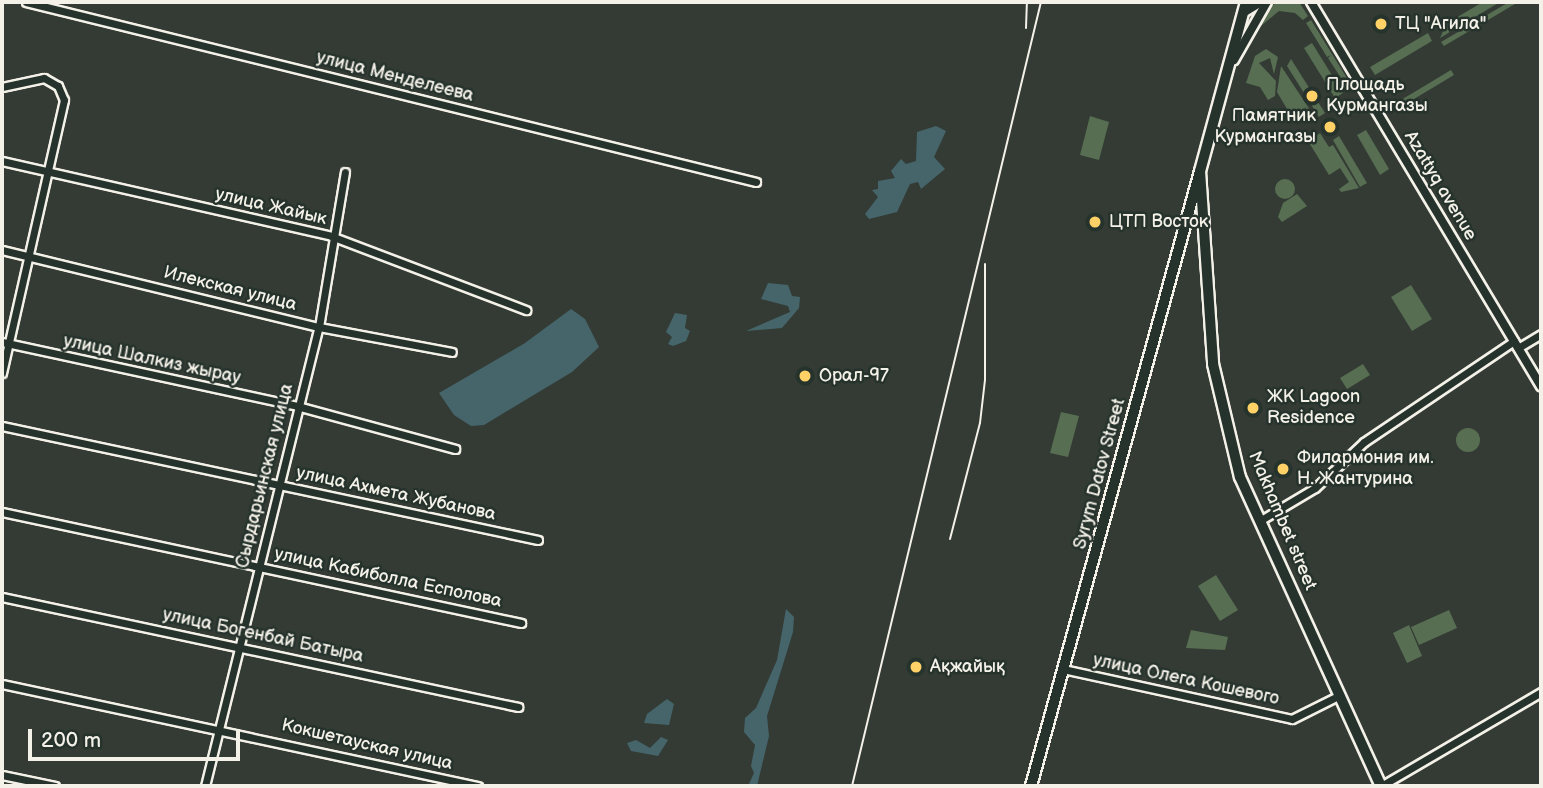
<!DOCTYPE html>
<meta charset="utf-8">
<style>
body{margin:0}
#map{position:relative;width:1543px;height:788px;overflow:hidden;background:#333b34;font-family:"Balsamiq Sans",sans-serif}
div>[style]{position:absolute}
[style*='--x']{left:calc(var(--x)*1px);top:calc(var(--y)*1px);width:calc(var(--w)*1px);rotate:calc(var(--a)*1deg)}
.green>*{inset:0;background:#576e52}
.round{border-radius:50%}
.water>*{inset:0;background:#45656b}
.roads{filter:drop-shadow(2px 0 #f4f1e8) drop-shadow(-2px 0 #f4f1e8) drop-shadow(0 2px #f4f1e8) drop-shadow(0 -2px #f4f1e8)}
.minor>*{height:7px;margin:-3.5px;padding:0 3.5px;transform-origin:3.5px;border-radius:3.5px;background:#26332d}
.tertiary>*{height:8px;margin:-4px;padding:0 4px;transform-origin:4px;border-radius:4px;background:#26332d}
.secondary>*{height:10px;margin:-5px;padding:0 5px;transform-origin:5px;border-radius:5px;background:#26332d}
.primary>*{height:10px;margin:-5px;padding:0 5px;transform-origin:5px;border-radius:5px;background:#26332d}
.rail>*{height:2px;margin:-1px;padding:0 1px;transform-origin:1px;border-radius:1px;background:#f4f1e8}
.dots>*{width:19px;height:19px;translate:-50% -50%;box-sizing:border-box;border:4px solid #26332d;border-radius:50%}
span{translate:-50% -50%;white-space:nowrap;text-align:center;line-height:1.15;-webkit-text-stroke:5px #26332d;paint-order:stroke}
.poi-label{font-size:18px;color:#f4f1e8}
.left{translate:0 -50%;text-align:left}
.right{translate:-100% -50%;text-align:right}
.street-label{font-size:18px;color:#f4f1e8}
.frame{position:absolute;inset:0;border:4px solid #f4f1e8;pointer-events:none}
.scale{position:absolute;left:28px;top:729px;width:212px;height:32px;box-sizing:border-box;border:4px solid #f4f1e8;border-top:0;padding-left:9px;font-size:21px;line-height:24px;white-space:nowrap;color:#f4f1e8;-webkit-text-stroke:5px #26332d;paint-order:stroke}
</style>
<div id="map">
<div class="green">
<i style="clip-path:polygon(1276px 2px,1299px 2px,1308px 16px,1303px 20px,1295px 13px,1279px 11px,1261px 26px,1256px 24px)"></i>
<i style="clip-path:polygon(1483px 2px,1500px 2px,1440px 38px,1447px 23px)"></i>
<i style="clip-path:polygon(1509px 2px,1515px 4px,1444px 46px,1441px 42px)"></i>
<i style="clip-path:polygon(1311px 20px,1353px 88px,1349px 91px,1342px 80px,1345px 77px,1341px 78px,1328px 58px,1331px 55px,1327px 57px,1306px 23px)"></i>
<i style="clip-path:polygon(1428px 33px,1432px 41px,1375px 75px,1370px 67px)"></i>
<i style="clip-path:polygon(1312px 43px,1343px 93px,1335px 98px,1304px 48px)"></i>
<i style="clip-path:polygon(1266px 49px,1278px 57px,1274px 74px,1270px 58px,1259px 63px,1276px 81px,1275px 96px,1268px 100px,1260px 87px,1246px 83px,1255px 56px)"></i>
<i style="clip-path:polygon(1291px 59px,1325px 113px,1319px 117px,1287px 66px)"></i>
<i style="clip-path:polygon(1281px 66px,1314px 116px,1311px 120px,1293px 119px,1277px 92px)"></i>
<i style="clip-path:polygon(1451px 70px,1454px 75px,1399px 108px,1396px 103px)"></i>
<i style="clip-path:polygon(1090px 116px,1109px 122px,1099px 160px,1080px 155px)"></i>
<i style="clip-path:polygon(1366px 130px,1389px 169px,1380px 175px,1357px 135px)"></i>
<i style="clip-path:polygon(1320px 133px,1329px 147px,1333px 145px,1359px 188px,1341px 192px,1339px 189px,1349px 182px,1340px 168px,1329px 175px,1308px 141px)"></i>
<i style="clip-path:polygon(1339px 136px,1367px 183px,1360px 187px,1333px 140px)"></i>
<i class="round" style="left:1275px;top:179px;width:20px;height:20px"></i>
<i style="clip-path:polygon(1297px 194px,1307px 206px,1282px 222px,1278px 217px,1283px 203px)"></i>
<i style="clip-path:polygon(1411px 285px,1432px 319px,1412px 331px,1391px 297px)"></i>
<i style="clip-path:polygon(1363px 364px,1370px 375px,1347px 389px,1340px 378px)"></i>
<i style="clip-path:polygon(1061px 412px,1079px 416px,1068px 457px,1050px 453px)"></i>
<i class="round" style="left:1456px;top:428px;width:24px;height:24px"></i>
<i style="clip-path:polygon(1216px 575px,1238px 610px,1220px 621px,1198px 586px)"></i>
<i style="clip-path:polygon(1449px 610px,1457px 628px,1419px 645px,1411px 627px)"></i>
<i style="clip-path:polygon(1409px 625px,1422px 656px,1407px 663px,1393px 633px)"></i>
<i style="clip-path:polygon(1191px 630px,1228px 637px,1225px 650px,1186px 648px)"></i>
</div>
<div class="water">
<i style="clip-path:polygon(936px 126px,946px 131px,934px 157px,945px 169px,921px 189px,918px 182px,910px 184px,897px 212px,869px 219px,865px 214px,878px 197px,872px 190px,878px 189px,878px 181px,895px 178px,891px 171px,901px 159px,906px 164px,916px 161px,917px 132px)"></i>
<i style="clip-path:polygon(768px 283px,788px 285px,792px 296px,800px 297px,799px 308px,782px 328px,746px 331px,790px 312px,788px 306px,761px 299px)"></i>
<i style="clip-path:polygon(571px 309px,585px 319px,599px 347px,572px 372px,484px 425px,471px 426px,454px 415px,439px 393px,525px 343px)"></i>
<i style="clip-path:polygon(675px 313px,687px 315px,685px 328px,690px 331px,686px 341px,673px 346px,668px 344px,672px 337px,666px 332px)"></i>
<i style="clip-path:polygon(786px 609px,794px 617px,793px 632px,767px 716px,769px 736px,757px 786px,748px 786px,754px 773px,751px 766px,755px 745px,744px 732px,745px 718px,756px 708px,777px 660px)"></i>
<i style="clip-path:polygon(667px 699px,674px 704px,669px 725px,644px 723px,647px 714px)"></i>
<i style="clip-path:polygon(661px 737px,668px 740px,658px 756px,631px 751px,627px 743px,636px 740px,650px 748px)"></i>
</div>
<div class="roads">
<div class="minor">
<i style="--x:26;--y:2;--w:752;--a:13.85"></i>
<i style="--x:2;--y:87;--w:43;--a:-12.1"></i>
<i style="--x:44;--y:78;--w:16;--a:30"></i>
<i style="--x:58;--y:86;--w:15;--a:67"></i>
<i style="--x:64;--y:100;--w:280;--a:102.8"></i>
<i style="--x:2;--y:161;--w:337;--a:12.8"></i>
<i style="--x:331;--y:236;--w:209;--a:20.8"></i>
<i style="--x:2;--y:250;--w:326;--a:13.7"></i>
<i style="--x:319;--y:327;--w:135;--a:10.6"></i>
<i style="--x:2;--y:342;--w:302;--a:12.2"></i>
<i style="--x:297;--y:406;--w:164;--a:15.2"></i>
<i style="--x:1518;--y:348;--w:27;--a:-31"></i>
<i style="--x:2;--y:426;--w:548;--a:12.01"></i>
<i style="--x:2;--y:512;--w:531;--a:12.07"></i>
<i style="--x:1261;--y:520;--w:63;--a:-30.7"></i>
<i style="--x:1315;--y:488;--w:67;--a:-43.2"></i>
<i style="--x:1364;--y:442;--w:181;--a:-34"></i>
<i style="--x:2;--y:597;--w:528;--a:12.03"></i>
<i style="--x:1063;--y:669;--w:234;--a:12.3"></i>
<i style="--x:1292;--y:719;--w:54;--a:-26.6"></i>
<i style="--x:2;--y:684;--w:487;--a:12.1"></i>
<i style="--x:2;--y:775;--w:54;--a:11.7"></i>
<i style="--x:205;--y:786;--w:473;--a:-76.1"></i>
<i style="--x:319;--y:327;--w:157;--a:-80.5"></i>
<i style="--x:1381;--y:786;--w:186;--a:-30.4"></i>
</div>
<div class="tertiary">
<i style="--x:1311;--y:2;--w:448;--a:59.1"></i>
<i style="--x:1243;--y:13;--w:21;--a:-31"></i>
<i style="--x:1234;--y:60;--w:67;--a:-60.4"></i>
</div>
<div class="secondary">
<i style="--x:1031;--y:786;--w:634;--a:-74.63"></i>
</div>
<div class="primary">
<i style="--x:1246;--y:2;--w:175;--a:105.2"></i>
<i style="--x:1200;--y:171;--w:193;--a:86.1"></i>
<i style="--x:1213;--y:364;--w:116;--a:76.6"></i>
<i style="--x:1240;--y:477;--w:340;--a:65.5"></i>
</div>
</div>
<div class="rail">
<i style="--x:1026;--y:28;--w:26;--a:-88"></i>
<i style="--x:950;--y:539;--w:120;--a:-75.5"></i>
<i style="--x:980;--y:423;--w:43;--a:-83.4"></i>
<i style="--x:985;--y:380;--w:116;--a:-90"></i>
<i style="--x:852;--y:786;--w:806;--a:-76.45"></i>
</div>
<div class="dots">
<i style="left:1381px;top:24px;background:#ffd166"></i>
<i style="left:1312px;top:96px;background:#ffd166"></i>
<i style="left:1330px;top:127px;background:#ffd166"></i>
<i style="left:1095px;top:222px;background:#ffd166"></i>
<i style="left:805px;top:376px;background:#ffd166"></i>
<i style="left:1253px;top:408px;background:#ffd166"></i>
<i style="left:1283px;top:469px;background:#ffd166"></i>
<i style="left:916px;top:667px;background:#ffd166"></i>
</div>
<div class="poi-label">
<span class="left" style="left:1395px;top:24px">ТЦ "Агила"</span>
<span class="left" style="left:1326px;top:96px">Площадь<br>Курмангазы</span>
<span class="right" style="left:1316px;top:127px">Памятник<br>Курмангазы</span>
<span class="left" style="left:1109px;top:222px">ЦТП Восток</span>
<span class="left" style="left:819px;top:376px">Орал-97</span>
<span class="left" style="left:1267px;top:408px">ЖК Lagoon<br>Residence</span>
<span class="left" style="left:1297px;top:469px">Филармония им.<br>Н. Жантурина</span>
<span class="left" style="left:930px;top:667px">Ақжайық</span>
</div>
<div class="street-label">
<span style="left:395px;top:77px;rotate:14deg">улица Менделеева</span>
<span style="left:1440px;top:186px;rotate:59deg">Azattyq avenue</span>
<span style="left:271px;top:207px;rotate:13deg">улица Жайык</span>
<span style="left:230px;top:289px;rotate:14deg">Илекская улица</span>
<span style="left:152px;top:360px;rotate:12deg">улица Шалкиз жырау</span>
<span style="left:1100px;top:474px;rotate:-75deg">Syrym Datov Street</span>
<span style="left:265px;top:476px;rotate:-76deg">Сырдарьинская улица</span>
<span style="left:396px;top:494px;rotate:12deg">улица Ахмета Жубанова</span>
<span style="left:1282px;top:521px;rotate:67deg">Makhambet street</span>
<span style="left:388px;top:578px;rotate:12deg">улица Кабиболла Есполова</span>
<span style="left:263px;top:636px;rotate:12deg">улица Богенбай Батыра</span>
<span style="left:1186px;top:680px;rotate:12deg">улица Олега Кошевого</span>
<span style="left:367px;top:745px;rotate:13deg">Кокшетауская улица</span>
</div>
<div class="frame"></div>
<div class="scale">200 m</div>
</div>
